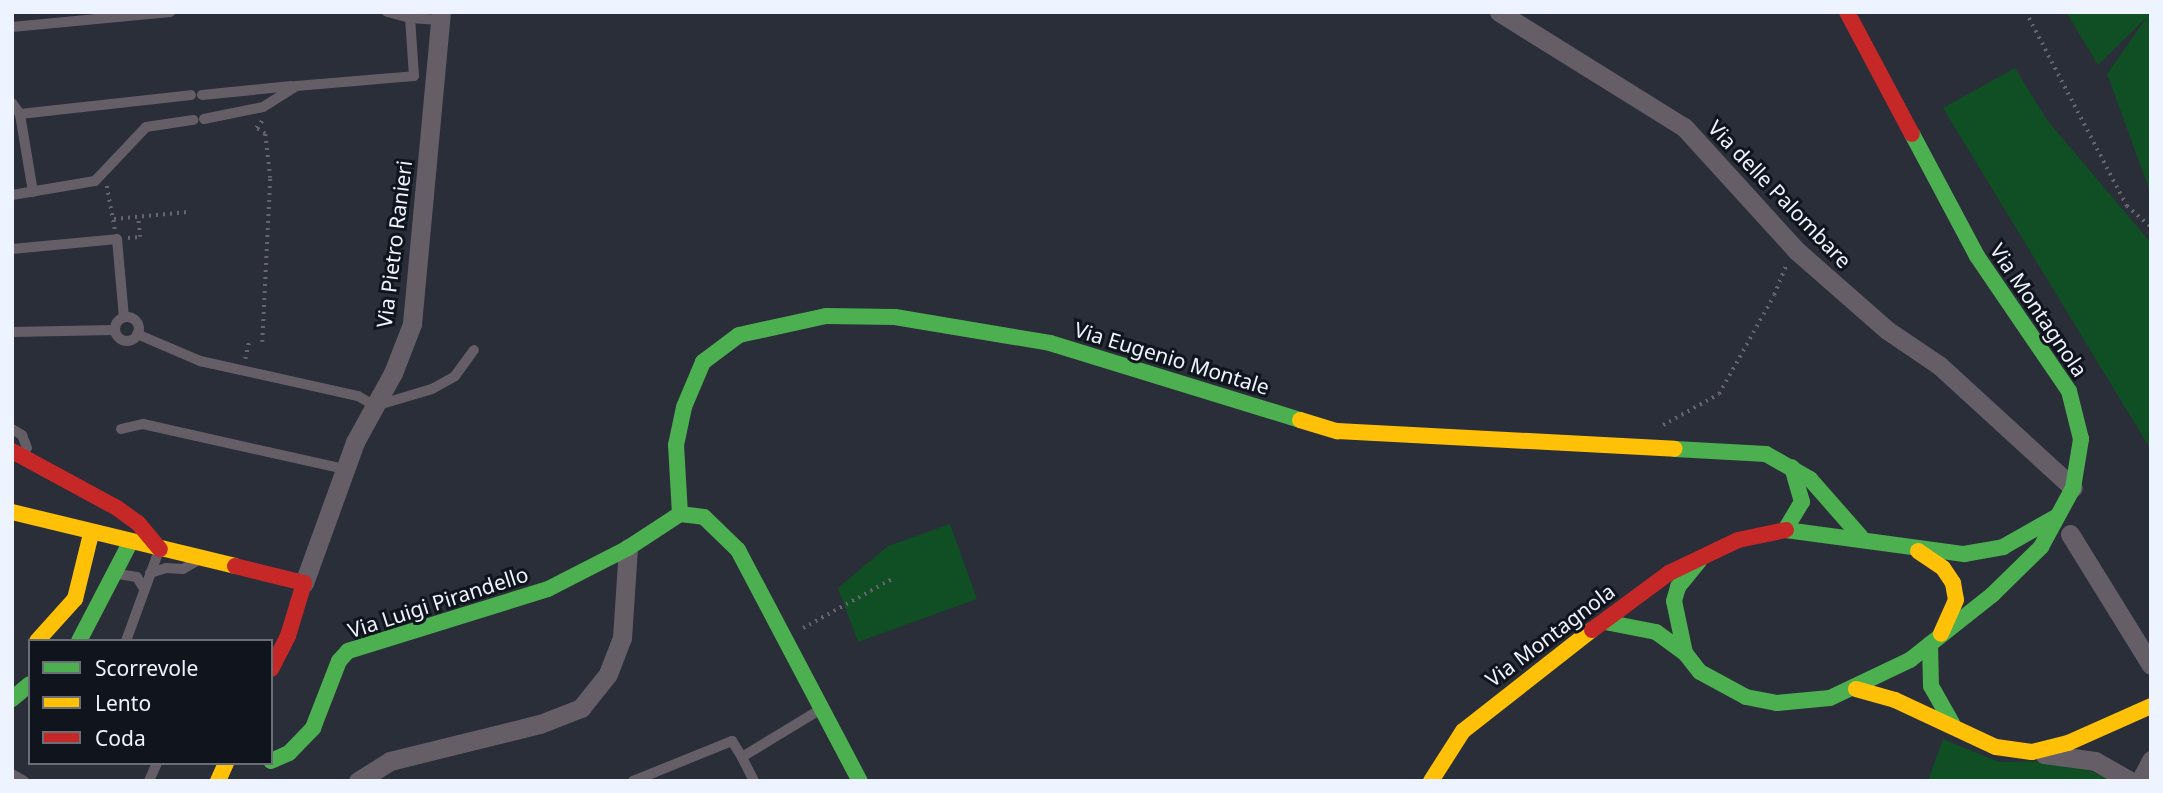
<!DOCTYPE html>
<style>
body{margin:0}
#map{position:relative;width:2163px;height:793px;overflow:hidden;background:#292e39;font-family:"Noto Sans",sans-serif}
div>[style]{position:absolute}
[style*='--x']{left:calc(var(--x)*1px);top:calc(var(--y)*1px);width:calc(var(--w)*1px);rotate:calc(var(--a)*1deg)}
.green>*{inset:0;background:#0f4f23}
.path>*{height:3.5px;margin-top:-1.75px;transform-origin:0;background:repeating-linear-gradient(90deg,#68646d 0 2px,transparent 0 7px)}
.lane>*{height:10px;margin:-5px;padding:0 5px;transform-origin:5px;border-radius:5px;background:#665e67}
.lane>.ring{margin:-5px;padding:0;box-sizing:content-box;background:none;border:10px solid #665e67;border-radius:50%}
.street>*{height:19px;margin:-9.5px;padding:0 9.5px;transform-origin:9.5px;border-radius:9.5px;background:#665e67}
.fast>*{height:16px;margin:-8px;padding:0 8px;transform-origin:8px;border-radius:8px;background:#4caf50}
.slow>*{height:16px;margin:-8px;padding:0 8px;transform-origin:8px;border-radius:8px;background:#ffc107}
.jam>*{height:16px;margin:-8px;padding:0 8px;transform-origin:8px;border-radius:8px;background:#c62828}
span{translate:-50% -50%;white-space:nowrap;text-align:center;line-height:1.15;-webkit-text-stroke:6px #10141d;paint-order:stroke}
.street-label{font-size:21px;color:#eef4ff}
.frame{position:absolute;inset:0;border:14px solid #eef4ff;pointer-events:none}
.legend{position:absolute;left:28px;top:639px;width:245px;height:126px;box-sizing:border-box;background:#10141d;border:2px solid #696e77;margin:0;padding:9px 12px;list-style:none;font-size:21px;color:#eef4ff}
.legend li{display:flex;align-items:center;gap:14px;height:35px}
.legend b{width:35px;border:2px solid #696e77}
</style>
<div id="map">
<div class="green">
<i style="clip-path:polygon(2066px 12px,2151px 12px,2151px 194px,2107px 74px,2147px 17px,2098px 65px)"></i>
<i style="clip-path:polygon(2015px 68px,2047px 120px,2151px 243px,2151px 450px,1943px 108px)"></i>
<i style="clip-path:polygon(950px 524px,977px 599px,858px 642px,838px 588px,888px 546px)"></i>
<i style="clip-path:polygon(1943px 739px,1999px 762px,2065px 761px,2114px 781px,1928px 781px)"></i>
</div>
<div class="path">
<i style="--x:2026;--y:12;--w:219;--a:62.5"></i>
<i style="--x:2127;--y:206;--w:32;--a:41"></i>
<i style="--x:12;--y:67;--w:13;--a:90"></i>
<i style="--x:107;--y:186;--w:44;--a:79.5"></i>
<i style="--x:114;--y:219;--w:74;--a:-5.4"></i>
<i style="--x:128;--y:238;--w:12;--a:-5"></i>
<i style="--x:140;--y:237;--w:20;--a:-96"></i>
<i style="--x:262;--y:342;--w:164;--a:-87.2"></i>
<i style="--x:270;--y:178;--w:44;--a:-96.5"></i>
<i style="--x:265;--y:134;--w:11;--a:-146"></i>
<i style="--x:256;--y:128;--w:11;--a:-49"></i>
<i style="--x:245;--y:359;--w:18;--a:-77"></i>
<i style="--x:1663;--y:425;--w:64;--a:-29"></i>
<i style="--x:1719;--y:394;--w:113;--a:-60.9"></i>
<i style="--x:1774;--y:295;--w:35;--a:-68"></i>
<i style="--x:803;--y:628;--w:104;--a:-28.8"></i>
</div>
<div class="lane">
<i style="--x:410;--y:18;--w:30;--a:4"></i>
<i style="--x:12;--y:27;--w:159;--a:-5.4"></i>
<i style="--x:202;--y:95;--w:90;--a:-5.7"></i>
<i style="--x:12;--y:103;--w:14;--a:54"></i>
<i style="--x:204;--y:119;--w:60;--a:-11.5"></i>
<i style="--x:263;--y:107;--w:39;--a:-32"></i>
<i style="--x:296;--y:86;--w:118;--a:-4.8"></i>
<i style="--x:414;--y:76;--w:58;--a:-93.9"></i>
<i style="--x:410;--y:18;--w:24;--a:-165"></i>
<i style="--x:33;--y:192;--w:79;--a:-99.5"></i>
<i style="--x:20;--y:114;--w:172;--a:-6.3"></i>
<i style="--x:12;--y:195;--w:84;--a:-9.6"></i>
<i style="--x:95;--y:181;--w:74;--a:-46.6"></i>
<i style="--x:146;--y:127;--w:48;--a:-8.5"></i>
<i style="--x:12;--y:249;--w:105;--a:-5.4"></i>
<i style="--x:117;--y:239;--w:78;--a:84.9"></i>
<i class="ring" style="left:115px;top:317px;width:14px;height:14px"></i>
<i style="--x:12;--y:332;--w:102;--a:-1.1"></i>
<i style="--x:137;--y:334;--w:69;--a:23.2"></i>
<i style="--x:200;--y:361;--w:162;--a:12.5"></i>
<i style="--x:358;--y:396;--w:20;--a:30"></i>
<i style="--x:375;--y:406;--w:59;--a:-16.6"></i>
<i style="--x:432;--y:389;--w:26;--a:-29"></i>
<i style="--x:455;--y:376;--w:32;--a:-54"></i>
<i style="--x:12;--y:429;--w:12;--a:31"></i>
<i style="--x:22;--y:435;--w:14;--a:69"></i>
<i style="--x:121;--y:429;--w:23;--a:-13"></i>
<i style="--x:143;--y:424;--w:207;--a:12.6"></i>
<i style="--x:150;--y:573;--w:17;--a:-17"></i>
<i style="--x:166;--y:568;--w:17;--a:3"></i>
<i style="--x:183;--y:569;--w:14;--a:-30"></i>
<i style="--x:118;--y:574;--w:19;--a:9"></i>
<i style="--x:137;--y:577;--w:14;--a:60"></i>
<i style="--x:126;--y:641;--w:90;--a:-70"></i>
<i style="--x:12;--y:774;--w:14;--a:30"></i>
<i style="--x:149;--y:781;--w:20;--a:-66"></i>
<i style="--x:633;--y:781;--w:107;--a:-22"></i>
<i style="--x:732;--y:741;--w:19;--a:58"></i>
<i style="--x:754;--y:781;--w:27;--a:-117"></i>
<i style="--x:742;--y:757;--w:92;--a:-31.3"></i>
</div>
<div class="street">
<i style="--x:1499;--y:12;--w:218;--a:31.9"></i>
<i style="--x:1684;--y:127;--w:168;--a:47.7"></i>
<i style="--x:1797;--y:251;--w:120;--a:41.3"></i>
<i style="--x:1887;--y:330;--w:64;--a:34.2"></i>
<i style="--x:1940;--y:366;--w:180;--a:42.5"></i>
<i style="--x:2070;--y:534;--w:154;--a:58.3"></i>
<i style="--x:304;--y:583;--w:150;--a:-70.1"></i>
<i style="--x:355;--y:442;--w:79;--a:-61.2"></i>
<i style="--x:393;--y:373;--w:53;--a:-68.8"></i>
<i style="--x:412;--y:324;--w:313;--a:-84.7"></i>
<i style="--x:2044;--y:754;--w:51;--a:7.8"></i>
<i style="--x:2095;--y:761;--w:40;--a:29.7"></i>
<i style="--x:358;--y:781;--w:38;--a:-32"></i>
<i style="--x:390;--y:761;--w:154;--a:-13.9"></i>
<i style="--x:540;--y:724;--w:44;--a:-21.3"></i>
<i style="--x:581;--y:708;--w:43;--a:-51.5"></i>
<i style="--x:608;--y:674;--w:39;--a:-69"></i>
<i style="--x:622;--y:638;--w:90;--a:-86.2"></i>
<i style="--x:2140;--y:781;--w:24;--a:-62"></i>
</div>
<div class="fast">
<i style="--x:1675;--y:449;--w:91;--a:3.1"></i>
<i style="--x:1766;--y:454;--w:51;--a:29.6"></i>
<i style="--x:1810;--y:479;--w:76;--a:48.7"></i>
<i style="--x:680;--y:514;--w:69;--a:-93.3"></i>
<i style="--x:676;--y:445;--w:39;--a:-78"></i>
<i style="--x:684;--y:407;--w:49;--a:-67.1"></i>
<i style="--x:703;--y:362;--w:45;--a:-36.9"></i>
<i style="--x:739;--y:335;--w:89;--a:-12.3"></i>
<i style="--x:826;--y:316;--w:69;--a:0.8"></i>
<i style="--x:895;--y:317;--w:157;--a:9.5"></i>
<i style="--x:1050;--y:343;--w:262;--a:17.1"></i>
<i style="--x:1785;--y:530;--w:33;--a:-59"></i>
<i style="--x:1802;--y:502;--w:36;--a:-106"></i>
<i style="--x:1786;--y:530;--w:180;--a:7.7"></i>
<i style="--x:1964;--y:554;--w:40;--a:-10"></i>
<i style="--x:2003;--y:547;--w:59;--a:-29.6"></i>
<i style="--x:1605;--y:622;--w:52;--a:11.1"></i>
<i style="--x:1656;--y:632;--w:36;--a:36"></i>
<i style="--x:1685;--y:653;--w:24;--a:52"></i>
<i style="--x:1700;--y:672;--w:52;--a:28.5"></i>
<i style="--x:1746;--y:697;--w:32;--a:11"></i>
<i style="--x:1777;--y:703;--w:53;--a:-5.4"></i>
<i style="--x:1830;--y:698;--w:89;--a:-25.4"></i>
<i style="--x:1910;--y:660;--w:105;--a:-38.4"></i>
<i style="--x:1992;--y:595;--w:69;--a:-44.4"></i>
<i style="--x:2041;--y:547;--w:67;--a:-61.5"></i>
<i style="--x:2073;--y:488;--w:50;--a:-80.7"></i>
<i style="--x:2081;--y:439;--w:49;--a:-104"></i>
<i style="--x:2069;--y:391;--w:163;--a:-124.3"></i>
<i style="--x:1977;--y:256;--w:138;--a:-118"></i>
<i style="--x:79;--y:641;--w:110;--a:-62.5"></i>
<i style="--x:1930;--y:644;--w:42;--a:88.6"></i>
<i style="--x:1931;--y:686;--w:43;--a:60.4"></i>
<i style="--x:1685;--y:653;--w:53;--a:-101.9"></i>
<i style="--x:1674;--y:601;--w:15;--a:-74"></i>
<i style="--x:1678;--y:587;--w:33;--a:-51"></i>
<i style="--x:12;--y:699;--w:23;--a:-40"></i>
<i style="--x:271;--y:761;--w:20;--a:-24"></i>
<i style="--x:289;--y:753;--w:35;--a:-46"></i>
<i style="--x:313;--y:728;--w:72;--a:-68.8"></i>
<i style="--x:339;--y:661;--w:13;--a:-48"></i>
<i style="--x:348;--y:651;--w:209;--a:-17.2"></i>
<i style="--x:548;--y:589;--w:90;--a:-27.1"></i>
<i style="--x:628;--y:548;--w:62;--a:-33.2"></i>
<i style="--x:680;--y:514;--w:24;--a:7"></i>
<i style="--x:704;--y:517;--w:47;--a:44.1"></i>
<i style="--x:738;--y:550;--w:261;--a:62.2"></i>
</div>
<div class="slow">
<i style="--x:1300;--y:420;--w:39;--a:17"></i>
<i style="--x:1337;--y:431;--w:338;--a:3"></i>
<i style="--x:12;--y:512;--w:229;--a:13.6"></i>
<i style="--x:1918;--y:551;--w:30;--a:34"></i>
<i style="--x:1943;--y:568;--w:18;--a:56"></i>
<i style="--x:1953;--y:583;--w:17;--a:80"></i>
<i style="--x:1956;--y:600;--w:37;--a:114"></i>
<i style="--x:37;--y:641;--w:57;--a:-47.9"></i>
<i style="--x:75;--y:599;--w:67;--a:-76.2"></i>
<i style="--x:1856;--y:689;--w:41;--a:15.8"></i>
<i style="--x:1895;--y:700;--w:111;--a:25"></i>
<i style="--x:1996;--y:747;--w:36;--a:8"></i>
<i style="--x:2032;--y:752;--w:37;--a:-14"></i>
<i style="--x:2068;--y:743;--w:91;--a:-24"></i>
<i style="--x:218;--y:781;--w:20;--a:-66"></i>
<i style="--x:1431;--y:781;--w:59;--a:-57.4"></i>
<i style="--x:1463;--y:731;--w:164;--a:-38.1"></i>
</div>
<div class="jam">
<i style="--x:1847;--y:12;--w:138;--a:62"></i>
<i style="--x:12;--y:451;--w:119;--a:28.5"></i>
<i style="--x:117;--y:508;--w:26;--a:36"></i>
<i style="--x:138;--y:523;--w:34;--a:50"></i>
<i style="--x:235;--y:566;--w:71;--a:13.8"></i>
<i style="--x:304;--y:583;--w:55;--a:106.8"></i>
<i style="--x:288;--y:636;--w:37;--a:117"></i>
<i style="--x:1592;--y:630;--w:96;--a:-36.5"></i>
<i style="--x:1669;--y:573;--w:76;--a:-25.6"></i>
<i style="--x:1738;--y:540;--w:49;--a:-11.8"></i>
</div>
<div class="street-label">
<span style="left:1780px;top:194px;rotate:46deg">Via delle Palombare</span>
<span style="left:394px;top:244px;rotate:-83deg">Via Pietro Ranieri</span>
<span style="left:2039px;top:310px;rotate:56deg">Via Montagnola</span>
<span style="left:1172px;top:358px;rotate:17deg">Via Eugenio Montale</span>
<span style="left:438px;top:602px;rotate:-18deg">Via Luigi Pirandello</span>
<span style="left:1550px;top:635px;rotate:-37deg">Via Montagnola</span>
</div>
<div class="frame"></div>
<ul class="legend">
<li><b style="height:9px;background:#4caf50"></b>Scorrevole</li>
<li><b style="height:9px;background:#ffc107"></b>Lento</li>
<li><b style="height:9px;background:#c62828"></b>Coda</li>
</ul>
</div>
